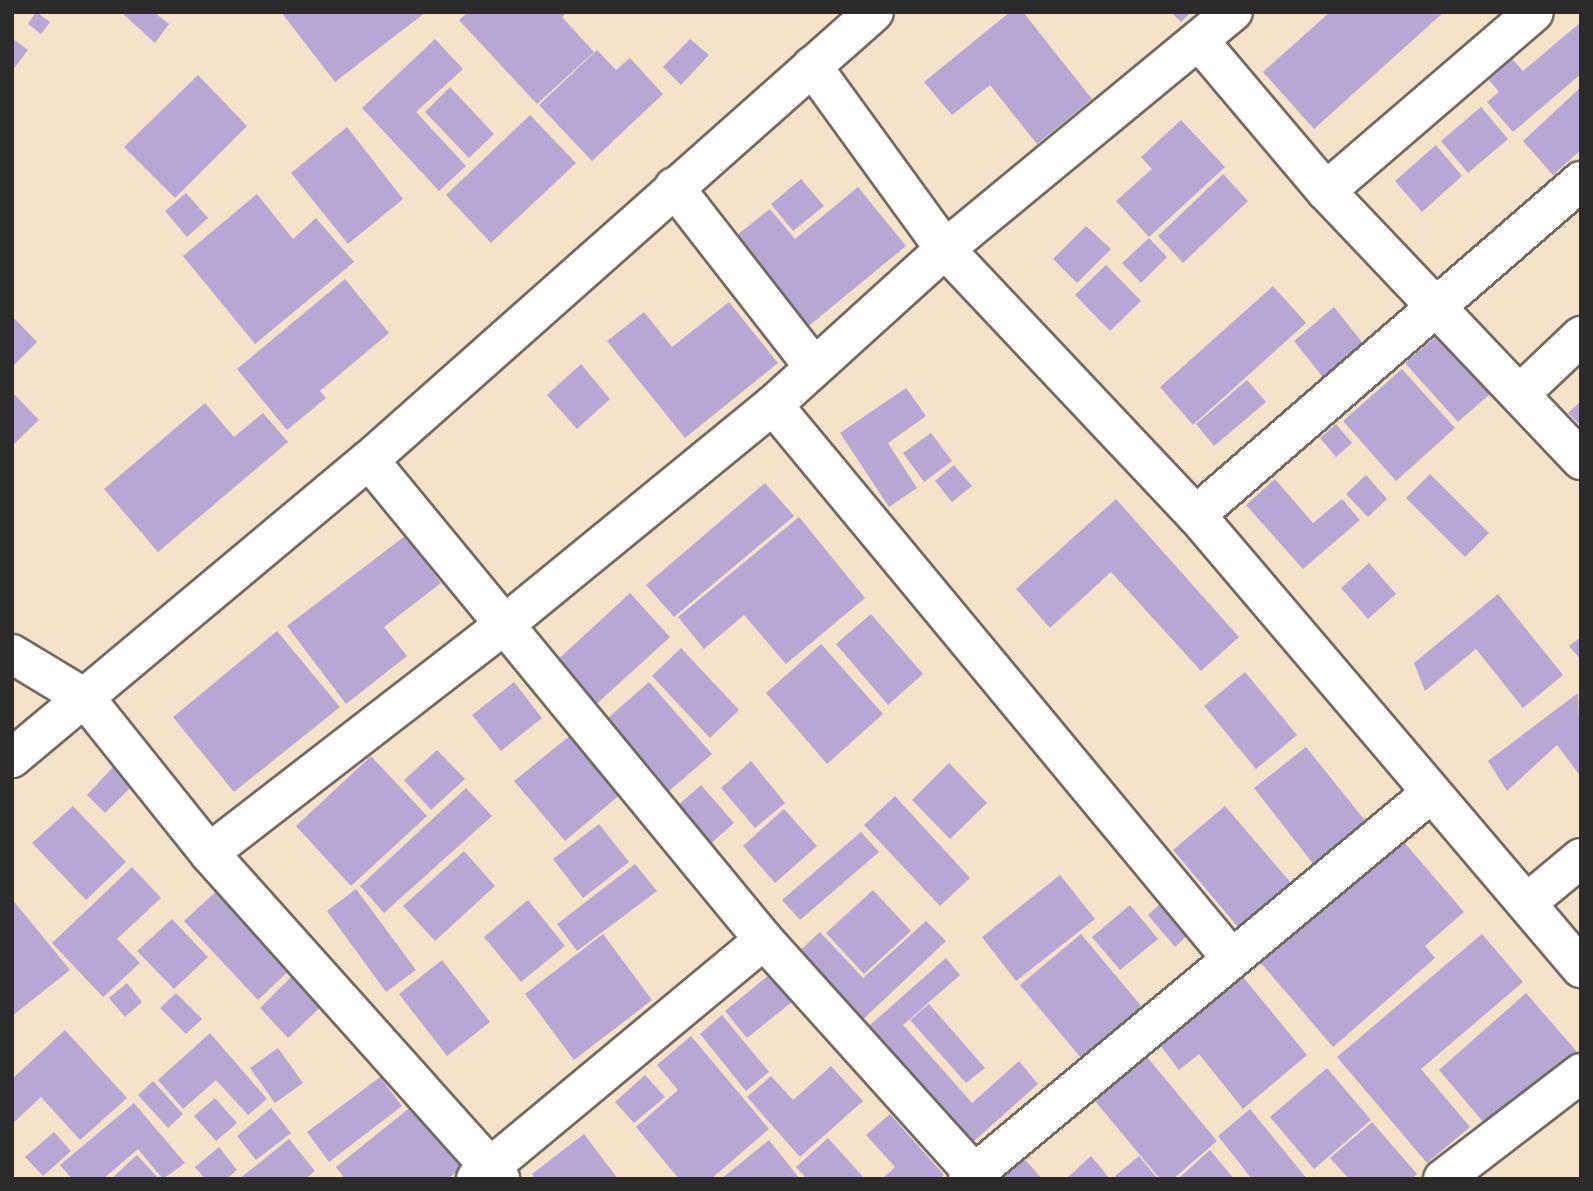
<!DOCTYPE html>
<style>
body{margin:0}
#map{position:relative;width:1593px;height:1191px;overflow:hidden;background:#f5e3c9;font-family:"Playpen Sans",sans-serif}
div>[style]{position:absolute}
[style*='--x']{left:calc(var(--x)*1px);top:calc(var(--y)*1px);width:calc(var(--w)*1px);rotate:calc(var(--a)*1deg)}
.building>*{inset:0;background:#b7a7d5}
.roads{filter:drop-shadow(2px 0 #726b62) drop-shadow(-2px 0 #726b62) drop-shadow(0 2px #726b62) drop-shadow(0 -2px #726b62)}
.minor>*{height:38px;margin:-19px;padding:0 19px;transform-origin:19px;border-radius:19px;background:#fff}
span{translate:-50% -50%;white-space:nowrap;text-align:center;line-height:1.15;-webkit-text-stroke:6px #fbf7ec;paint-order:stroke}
.frame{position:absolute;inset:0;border:14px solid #2b2b2b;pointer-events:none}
</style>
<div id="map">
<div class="building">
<i style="clip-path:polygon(36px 12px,50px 22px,41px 34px,28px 24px)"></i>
<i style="clip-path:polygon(121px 12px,154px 12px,169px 24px,155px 43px)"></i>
<i style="clip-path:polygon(281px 12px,426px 12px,335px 82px)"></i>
<i style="clip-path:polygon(468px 12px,567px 12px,562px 17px,594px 52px,537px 104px,459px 20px)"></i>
<i style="clip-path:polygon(1010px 12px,1023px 12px,1092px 99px,1037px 144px,990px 85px,952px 115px,924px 82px)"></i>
<i style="clip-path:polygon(1171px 12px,1191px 12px,1181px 22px)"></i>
<i style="clip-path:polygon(1330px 12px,1444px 12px,1314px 129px,1263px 72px)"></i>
<i style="clip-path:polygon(1581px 22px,1581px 74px,1513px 132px,1487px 102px,1499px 92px,1489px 80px,1512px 59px,1523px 71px)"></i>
<i style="clip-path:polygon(12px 38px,28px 50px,12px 71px)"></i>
<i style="clip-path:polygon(435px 39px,463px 69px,416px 112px,466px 166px,439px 191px,362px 108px)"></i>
<i style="clip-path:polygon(690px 39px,709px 55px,681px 85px,663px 67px)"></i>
<i style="clip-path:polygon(597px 50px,616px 70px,630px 58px,663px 94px,592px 161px,539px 105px)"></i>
<i style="clip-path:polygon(198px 75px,247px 126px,175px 198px,124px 147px)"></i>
<i style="clip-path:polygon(450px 87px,494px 134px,469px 158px,425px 112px)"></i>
<i style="clip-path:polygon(1581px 87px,1581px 150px,1553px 175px,1523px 141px)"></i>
<i style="clip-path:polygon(1481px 107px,1508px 139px,1468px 173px,1441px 141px)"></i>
<i style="clip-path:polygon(530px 115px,576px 163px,491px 243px,446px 195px)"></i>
<i style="clip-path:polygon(1181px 120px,1225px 167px,1149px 237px,1116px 201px,1152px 169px,1141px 157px)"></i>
<i style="clip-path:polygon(347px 127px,403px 199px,348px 244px,291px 173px)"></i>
<i style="clip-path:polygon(1436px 145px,1462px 176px,1422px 212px,1395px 181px)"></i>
<i style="clip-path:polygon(1223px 174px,1248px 201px,1183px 263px,1158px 236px)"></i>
<i style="clip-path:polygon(801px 179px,824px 206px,793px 231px,771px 204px)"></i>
<i style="clip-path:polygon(858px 187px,906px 246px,805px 329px,732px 239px,770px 209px,795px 239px)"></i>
<i style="clip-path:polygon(186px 193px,208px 218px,187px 237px,165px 211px)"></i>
<i style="clip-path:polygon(257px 194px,293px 239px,316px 218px,354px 262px,255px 344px,183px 256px)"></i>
<i style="clip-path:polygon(1086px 226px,1111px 249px,1077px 283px,1053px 259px)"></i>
<i style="clip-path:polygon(1149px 238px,1167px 257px,1141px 283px,1122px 263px)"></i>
<i style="clip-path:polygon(1106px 265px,1141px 301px,1110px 331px,1075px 295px)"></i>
<i style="clip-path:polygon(345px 279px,389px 333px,320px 391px,326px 398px,287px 430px,237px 369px)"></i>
<i style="clip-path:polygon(1273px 286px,1306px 323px,1193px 425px,1160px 387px)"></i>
<i style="clip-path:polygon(729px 302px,778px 363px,685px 438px,607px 341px,644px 312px,672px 347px)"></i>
<i style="clip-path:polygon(1334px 307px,1366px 347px,1326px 381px,1294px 341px)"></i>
<i style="clip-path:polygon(15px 319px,37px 342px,12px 367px,12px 322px)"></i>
<i style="clip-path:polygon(1445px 329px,1497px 388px,1458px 422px,1405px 363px)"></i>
<i style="clip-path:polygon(581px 364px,610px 399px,577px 429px,547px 395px)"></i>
<i style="clip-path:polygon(1402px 369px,1455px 428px,1396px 481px,1343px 421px)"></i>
<i style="clip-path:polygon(1247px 380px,1266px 402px,1214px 446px,1196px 424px)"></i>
<i style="clip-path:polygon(906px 388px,926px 416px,888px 443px,917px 488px,889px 507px,840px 433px)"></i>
<i style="clip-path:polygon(12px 392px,39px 420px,12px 446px)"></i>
<i style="clip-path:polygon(1581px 401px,1581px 426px,1568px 413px)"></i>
<i style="clip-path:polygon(205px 403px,234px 437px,263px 413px,288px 442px,158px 552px,104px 489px)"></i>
<i style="clip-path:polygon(1336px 424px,1352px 443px,1336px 457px,1320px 438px)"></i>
<i style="clip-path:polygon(931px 433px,952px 461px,924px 482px,903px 453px)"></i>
<i style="clip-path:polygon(954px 465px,972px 486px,952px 502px,935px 481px)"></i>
<i style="clip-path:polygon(1430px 474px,1489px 533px,1465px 557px,1406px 498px)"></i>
<i style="clip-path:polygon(1366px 475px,1387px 499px,1368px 517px,1346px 494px)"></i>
<i style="clip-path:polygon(1275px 479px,1313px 523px,1342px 499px,1360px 520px,1303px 569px,1246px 505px)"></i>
<i style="clip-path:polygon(765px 483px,794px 516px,674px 617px,646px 585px)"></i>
<i style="clip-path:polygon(1116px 499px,1239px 637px,1201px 671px,1111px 572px,1050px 628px,1016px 589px)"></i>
<i style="clip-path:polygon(799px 517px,865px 598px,786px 664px,744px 615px,704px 649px,678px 617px)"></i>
<i style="clip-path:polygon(405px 536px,441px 583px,384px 627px,407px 656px,346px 704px,287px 626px)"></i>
<i style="clip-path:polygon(1369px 563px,1396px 594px,1368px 619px,1341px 588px)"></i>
<i style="clip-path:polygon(630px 593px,670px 637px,591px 709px,551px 666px)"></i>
<i style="clip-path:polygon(1498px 594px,1563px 675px,1523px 708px,1476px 649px,1425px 691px,1414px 663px)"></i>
<i style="clip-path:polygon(871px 614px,923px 674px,888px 705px,836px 644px)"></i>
<i style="clip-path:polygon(277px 631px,340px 707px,234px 792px,173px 717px)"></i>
<i style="clip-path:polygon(1581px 637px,1581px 660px,1569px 646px)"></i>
<i style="clip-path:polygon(821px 644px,883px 714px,827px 764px,766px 693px)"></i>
<i style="clip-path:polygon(681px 648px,739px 710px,710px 738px,652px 676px)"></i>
<i style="clip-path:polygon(1245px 672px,1297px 735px,1256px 769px,1204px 706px)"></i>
<i style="clip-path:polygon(514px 682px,542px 718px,501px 751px,472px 715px)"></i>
<i style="clip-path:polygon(649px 682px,712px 754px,662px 797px,600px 725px)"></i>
<i style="clip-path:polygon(1578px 693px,1581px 777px,1557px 745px,1507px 791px,1488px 761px)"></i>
<i style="clip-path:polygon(572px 734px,622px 793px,565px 841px,514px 781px)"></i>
<i style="clip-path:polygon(1306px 747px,1371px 828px,1318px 870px,1254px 788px)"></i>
<i style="clip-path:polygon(437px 750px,465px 779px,431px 810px,404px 780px)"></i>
<i style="clip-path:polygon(371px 756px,427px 816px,351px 886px,296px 826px)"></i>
<i style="clip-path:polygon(751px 761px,785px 803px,755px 828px,721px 788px)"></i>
<i style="clip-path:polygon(949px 763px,987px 803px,950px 839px,912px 800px)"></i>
<i style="clip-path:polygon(113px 767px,132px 786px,105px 813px,87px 795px)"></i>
<i style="clip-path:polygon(701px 785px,734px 823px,700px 853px,667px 815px)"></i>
<i style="clip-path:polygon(466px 788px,492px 816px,384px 913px,360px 886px)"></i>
<i style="clip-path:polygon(895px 796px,970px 878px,940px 906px,864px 825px)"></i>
<i style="clip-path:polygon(73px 806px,126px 862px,86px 900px,32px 843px)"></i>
<i style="clip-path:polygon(1225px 806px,1291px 883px,1238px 927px,1173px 850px)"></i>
<i style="clip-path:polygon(784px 809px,817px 846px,775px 883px,743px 846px)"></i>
<i style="clip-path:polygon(599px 824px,629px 862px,583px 898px,553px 859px)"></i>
<i style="clip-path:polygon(861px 832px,879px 852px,800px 920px,782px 900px)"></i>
<i style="clip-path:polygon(1403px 841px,1464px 912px,1425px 946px,1435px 958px,1333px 1047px,1261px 963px)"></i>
<i style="clip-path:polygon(464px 851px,495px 886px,435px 941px,403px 906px)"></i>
<i style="clip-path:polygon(635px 864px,657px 891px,577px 951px,557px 924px)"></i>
<i style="clip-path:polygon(132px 867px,161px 898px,117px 939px,140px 963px,103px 997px,52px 943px)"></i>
<i style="clip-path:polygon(1060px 875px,1095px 919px,1016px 981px,982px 937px)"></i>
<i style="clip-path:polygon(222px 886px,296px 964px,258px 1000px,184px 921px)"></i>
<i style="clip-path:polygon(356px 889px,416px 970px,386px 992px,327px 911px)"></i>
<i style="clip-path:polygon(873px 890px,911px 931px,864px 974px,826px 933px)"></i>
<i style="clip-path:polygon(12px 899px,70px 970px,12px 1016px)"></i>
<i style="clip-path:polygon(528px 900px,565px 946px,521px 982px,484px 937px)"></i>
<i style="clip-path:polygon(1164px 900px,1192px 931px,1175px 947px,1148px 915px)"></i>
<i style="clip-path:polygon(1130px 905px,1158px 939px,1120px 970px,1092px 937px)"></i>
<i style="clip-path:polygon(172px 919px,208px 957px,174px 989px,137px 951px)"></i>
<i style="clip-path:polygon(926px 921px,946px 941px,856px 1026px,792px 958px,820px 932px,863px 978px)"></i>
<i style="clip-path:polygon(603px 934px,652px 1000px,574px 1060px,525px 994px)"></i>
<i style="clip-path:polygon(1081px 934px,1142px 1007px,1081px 1058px,1020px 985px)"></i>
<i style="clip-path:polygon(1482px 934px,1523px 982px,1421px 1069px,1470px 1127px,1427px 1163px,1337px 1057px)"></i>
<i style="clip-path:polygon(946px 958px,960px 975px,903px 1025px,972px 1103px,1019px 1061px,1038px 1084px,964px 1150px,861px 1033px)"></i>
<i style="clip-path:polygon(442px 960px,490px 1022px,447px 1056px,399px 994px)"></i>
<i style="clip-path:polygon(297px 971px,326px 1002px,288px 1038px,260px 1008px)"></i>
<i style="clip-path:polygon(770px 974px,792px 1002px,747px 1038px,725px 1011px)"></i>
<i style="clip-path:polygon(1243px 977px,1307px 1055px,1243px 1109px,1199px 1054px,1179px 1070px,1160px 1045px)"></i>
<i style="clip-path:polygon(127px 983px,142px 1002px,125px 1017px,109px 998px)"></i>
<i style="clip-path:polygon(176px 993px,202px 1019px,186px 1034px,160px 1008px)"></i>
<i style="clip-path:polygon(1526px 993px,1578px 1053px,1490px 1130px,1439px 1070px)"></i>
<i style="clip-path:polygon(929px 1004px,985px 1068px,966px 1083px,910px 1020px)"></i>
<i style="clip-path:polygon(722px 1015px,769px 1072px,746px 1091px,700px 1034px)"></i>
<i style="clip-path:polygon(65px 1030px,127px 1098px,80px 1140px,41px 1097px,12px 1124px,12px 1079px)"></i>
<i style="clip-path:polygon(210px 1033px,267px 1099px,248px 1115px,216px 1080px,183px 1109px,158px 1080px)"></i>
<i style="clip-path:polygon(691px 1036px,769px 1129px,711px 1179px,679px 1179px,636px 1127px,678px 1090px,657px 1065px)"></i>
<i style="clip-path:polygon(278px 1048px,303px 1083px,275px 1103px,250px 1068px)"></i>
<i style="clip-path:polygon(1147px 1057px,1217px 1141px,1173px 1179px,1160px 1179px,1095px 1101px)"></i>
<i style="clip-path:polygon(831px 1066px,863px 1101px,800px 1157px,747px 1097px,771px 1076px,793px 1100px)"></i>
<i style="clip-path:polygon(1327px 1068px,1371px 1120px,1314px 1169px,1270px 1117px)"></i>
<i style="clip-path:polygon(645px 1075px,665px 1097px,634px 1123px,615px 1102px)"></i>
<i style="clip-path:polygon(380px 1077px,402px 1106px,329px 1162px,307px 1132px)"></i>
<i style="clip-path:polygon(153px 1081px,183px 1114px,168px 1128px,138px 1095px)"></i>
<i style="clip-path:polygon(215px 1098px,237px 1123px,216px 1141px,194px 1116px)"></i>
<i style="clip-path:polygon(134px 1103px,185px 1163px,163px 1179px,138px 1149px,103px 1179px,72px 1179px,60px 1165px)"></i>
<i style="clip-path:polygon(412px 1106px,462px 1167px,448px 1179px,345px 1179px,336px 1167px)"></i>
<i style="clip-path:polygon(271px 1108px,291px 1133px,256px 1160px,237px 1136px)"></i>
<i style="clip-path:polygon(1250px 1109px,1307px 1179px,1252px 1179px,1218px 1136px)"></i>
<i style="clip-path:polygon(890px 1114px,944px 1175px,941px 1179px,882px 1179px,895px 1167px,866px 1135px)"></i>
<i style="clip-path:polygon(1372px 1122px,1417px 1174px,1412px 1179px,1349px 1179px,1330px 1158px)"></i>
<i style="clip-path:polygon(54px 1132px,71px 1151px,43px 1176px,25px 1157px)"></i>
<i style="clip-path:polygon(584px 1134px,618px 1179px,535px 1179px,532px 1174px)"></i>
<i style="clip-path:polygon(828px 1138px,865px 1179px,807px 1179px,796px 1167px)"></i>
<i style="clip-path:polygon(289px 1139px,315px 1171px,305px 1179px,239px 1179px)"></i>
<i style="clip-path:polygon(769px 1140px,800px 1179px,721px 1179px)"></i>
<i style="clip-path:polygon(219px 1147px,237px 1170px,227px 1179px,205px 1179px,195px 1167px)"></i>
<i style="clip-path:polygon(1210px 1150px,1234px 1179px,1178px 1179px)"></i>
<i style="clip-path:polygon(137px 1155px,159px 1179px,111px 1179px)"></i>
<i style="clip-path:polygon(1021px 1155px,1042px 1179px,995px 1179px)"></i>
<i style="clip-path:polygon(1091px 1156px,1110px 1179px,1066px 1179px)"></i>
<i style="clip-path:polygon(1139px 1156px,1157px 1178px,1117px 1179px,1115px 1176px)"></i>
</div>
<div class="roads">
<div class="minor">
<i style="--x:1200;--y:42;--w:195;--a:49.8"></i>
<i style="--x:1326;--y:191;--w:371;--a:46.5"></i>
<i style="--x:812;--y:66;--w:226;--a:54"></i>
<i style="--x:945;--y:249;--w:366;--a:46.7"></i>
<i style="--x:1196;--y:515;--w:595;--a:49.64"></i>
<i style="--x:674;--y:187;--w:228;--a:52.1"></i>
<i style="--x:1326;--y:191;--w:274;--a:-40.7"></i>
<i style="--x:1521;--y:393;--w:83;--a:-43.5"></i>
<i style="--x:773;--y:405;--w:719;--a:50.36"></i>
<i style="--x:369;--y:460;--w:622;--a:50.55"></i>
<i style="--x:764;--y:940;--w:321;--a:48"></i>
<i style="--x:1196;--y:515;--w:510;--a:-40.94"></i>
<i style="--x:12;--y:654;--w:85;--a:31.1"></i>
<i style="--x:85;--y:698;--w:198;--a:51.3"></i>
<i style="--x:209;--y:853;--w:437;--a:48.2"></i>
<i style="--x:12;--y:758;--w:465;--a:-39.9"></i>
<i style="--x:369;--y:460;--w:675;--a:-41.58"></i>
<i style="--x:209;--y:853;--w:373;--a:-37.7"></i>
<i style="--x:504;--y:625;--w:348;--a:-39.3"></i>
<i style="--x:773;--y:405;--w:232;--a:-42.2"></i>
<i style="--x:945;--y:249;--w:373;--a:-39.5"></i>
<i style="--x:1528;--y:902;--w:69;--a:-39.7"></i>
<i style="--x:476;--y:1179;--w:374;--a:-39.7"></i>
<i style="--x:968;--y:1179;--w:601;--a:-39.81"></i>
<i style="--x:1443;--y:1179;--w:174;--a:-37.5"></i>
</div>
</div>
<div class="frame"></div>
</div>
